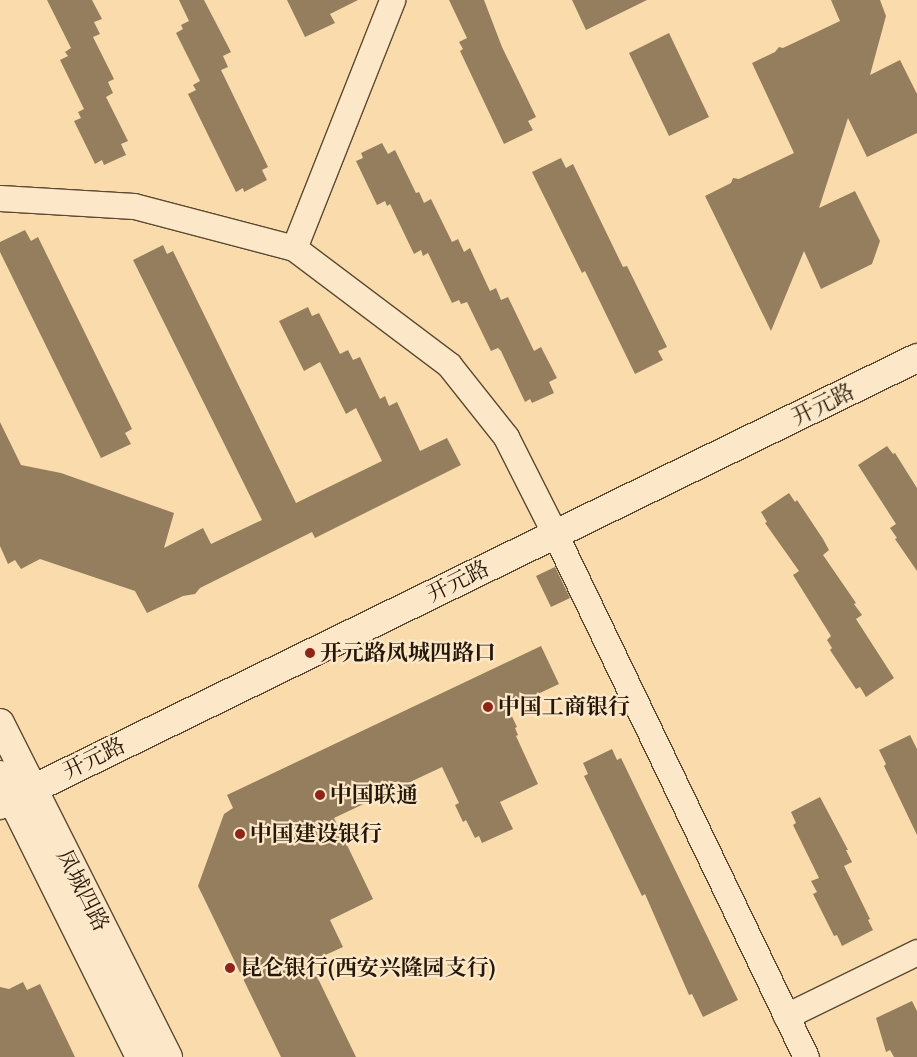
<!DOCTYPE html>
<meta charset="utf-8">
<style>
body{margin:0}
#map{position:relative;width:917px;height:1057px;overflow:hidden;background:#fadcac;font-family:"EB Garamond","Noto Serif SC",serif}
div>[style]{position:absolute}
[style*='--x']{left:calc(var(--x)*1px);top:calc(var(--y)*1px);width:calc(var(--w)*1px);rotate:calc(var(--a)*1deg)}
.building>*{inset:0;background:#947e5e}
.roads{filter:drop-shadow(1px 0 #5b4932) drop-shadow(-1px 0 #5b4932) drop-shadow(0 1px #5b4932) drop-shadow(0 -1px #5b4932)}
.street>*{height:25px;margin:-12.5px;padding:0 12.5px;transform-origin:12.5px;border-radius:12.5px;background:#fce8c9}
.secondary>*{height:28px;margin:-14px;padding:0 14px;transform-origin:14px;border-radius:14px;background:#fce8c9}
.dots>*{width:14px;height:14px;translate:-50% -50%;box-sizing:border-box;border:2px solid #fce8c9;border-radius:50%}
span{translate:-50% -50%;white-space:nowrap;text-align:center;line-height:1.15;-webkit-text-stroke:4.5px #fce8c9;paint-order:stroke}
.street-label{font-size:22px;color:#261809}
.poi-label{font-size:22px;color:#261809;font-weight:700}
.left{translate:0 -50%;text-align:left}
</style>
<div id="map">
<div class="building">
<i style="clip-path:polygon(47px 0,92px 0,102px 19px,94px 22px,100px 34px,93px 37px,114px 79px,108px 82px,113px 93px,106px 97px,128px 141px,121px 144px,126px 155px,104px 165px,102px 160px,95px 164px,74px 121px,81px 118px,78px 112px,84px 109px,60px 60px,68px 56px,65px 52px,71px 48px)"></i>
<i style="clip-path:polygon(179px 0,204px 0,231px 52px,223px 56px,228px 67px,221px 70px,268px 167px,262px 170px,267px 180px,244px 192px,243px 188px,236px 192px,188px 94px,196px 90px,193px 85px,200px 81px,176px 33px,183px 29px,181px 25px,189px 21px)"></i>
<i style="clip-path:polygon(287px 0,358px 0,330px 14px,335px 23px,305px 37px)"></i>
<i style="clip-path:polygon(449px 0,484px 0,502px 47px,536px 117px,528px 121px,533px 130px,504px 144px,460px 51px,463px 49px,459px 42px,467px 38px)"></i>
<i style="clip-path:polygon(572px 0,647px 0,586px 30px)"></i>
<i style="clip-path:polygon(831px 0,880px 0,886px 16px,870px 75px,900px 60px,917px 94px,917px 133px,867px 157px,848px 118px,819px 208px,855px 191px,880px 241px,872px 264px,821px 289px,804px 251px,771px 331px,705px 196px,731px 183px,733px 178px,739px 179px,794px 153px,752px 63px,775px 52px,779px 47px,783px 48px,840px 21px)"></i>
<i style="clip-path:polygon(669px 33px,709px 117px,669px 136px,629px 53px)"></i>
<i style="clip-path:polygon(382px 143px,388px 154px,395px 150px,416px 193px,419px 192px,424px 203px,431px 199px,452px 242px,458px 239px,464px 252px,470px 248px,490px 291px,496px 288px,501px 300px,508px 297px,534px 351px,541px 347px,557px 378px,549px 382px,554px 393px,532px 403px,530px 399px,525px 402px,501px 351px,498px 348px,491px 351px,467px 302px,461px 304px,459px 300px,452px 303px,428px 253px,423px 256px,421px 250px,414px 254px,390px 204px,387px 206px,385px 201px,377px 205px,356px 161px,363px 158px,361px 153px)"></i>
<i style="clip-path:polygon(561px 158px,566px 168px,573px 164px,623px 267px,627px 266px,667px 347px,658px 351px,663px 360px,635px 374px,585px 271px,582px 273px,532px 172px)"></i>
<i style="clip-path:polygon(25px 230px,31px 241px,38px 237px,132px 429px,125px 433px,131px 444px,101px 458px,0 252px,0 242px)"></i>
<i style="clip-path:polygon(163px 245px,167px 254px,173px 251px,296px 503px,382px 461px,356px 408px,346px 414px,320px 362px,304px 371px,279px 321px,308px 307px,312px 316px,319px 313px,340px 354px,348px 350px,353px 360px,360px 357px,380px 399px,385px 396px,389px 406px,397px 402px,420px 451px,447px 438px,461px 465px,315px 538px,312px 532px,200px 588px,195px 594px,183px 596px,147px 613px,135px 591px,40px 559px,21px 569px,15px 560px,8px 564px,0 546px,0 422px,21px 465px,61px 473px,174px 513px,164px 548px,203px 528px,211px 544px,262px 520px,133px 260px)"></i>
<i style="clip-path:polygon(887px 446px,893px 454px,895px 453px,917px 488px,917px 571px,895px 539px,897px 538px,890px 528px,896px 524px,858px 465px)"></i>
<i style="clip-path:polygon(789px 493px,795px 502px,797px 500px,823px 539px,829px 550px,823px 555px,856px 603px,854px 604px,862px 615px,856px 619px,894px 678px,866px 697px,860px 687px,856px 689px,830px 650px,832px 648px,827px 640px,831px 636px,793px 575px,799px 571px,765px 523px,767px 522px,761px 512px)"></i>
<i style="clip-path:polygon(555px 567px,570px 598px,551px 607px,536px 576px)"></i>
<i style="clip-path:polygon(541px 646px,559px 684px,508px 708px,517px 727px,515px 728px,518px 735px,516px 736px,538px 784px,500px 802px,513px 829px,482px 843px,479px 836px,475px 838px,466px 820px,463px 822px,455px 805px,459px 803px,442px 767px,334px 818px,373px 899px,330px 920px,343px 947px,310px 962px,356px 1057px,281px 1057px,198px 886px,224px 814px,233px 808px,227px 795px)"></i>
<i style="clip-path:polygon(910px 735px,917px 749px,917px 835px,884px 766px,886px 764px,879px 750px)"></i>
<i style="clip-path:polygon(612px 749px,617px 760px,621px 758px,738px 1000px,703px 1017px,692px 994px,689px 995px,645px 894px,642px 896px,584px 776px,588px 774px,583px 763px)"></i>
<i style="clip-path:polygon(820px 797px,848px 850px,846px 850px,852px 862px,844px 866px,870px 919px,868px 920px,873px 930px,842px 946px,837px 935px,834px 936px,813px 894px,817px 892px,811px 881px,819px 878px,793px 825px,796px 823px,791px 812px)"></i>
<i style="clip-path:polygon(23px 982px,27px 990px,40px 984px,75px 1057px,0 1057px,0 987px,9px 989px)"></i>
<i style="clip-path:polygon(912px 1001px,917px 1011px,917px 1057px,894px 1057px,890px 1050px,886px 1052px,876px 1018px)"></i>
</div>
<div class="roads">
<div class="street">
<i style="--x:0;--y:198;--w:134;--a:3.4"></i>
<i style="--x:134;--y:206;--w:165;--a:14.7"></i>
<i style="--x:294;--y:248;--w:194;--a:37"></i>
<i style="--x:449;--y:365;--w:92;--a:51.6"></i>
<i style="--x:506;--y:437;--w:109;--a:63.2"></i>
<i style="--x:555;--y:534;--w:580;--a:64.36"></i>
<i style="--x:294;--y:248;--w:267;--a:-68.4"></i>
<i style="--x:786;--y:1016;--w:146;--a:-26"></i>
</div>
<div class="secondary">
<i style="--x:0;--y:723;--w:374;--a:63.3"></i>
<i style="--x:0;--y:775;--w:315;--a:63.6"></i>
<i style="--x:0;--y:805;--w:1020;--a:-25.99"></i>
</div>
</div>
<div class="dots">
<i style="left:310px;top:653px;background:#8f2418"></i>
<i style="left:488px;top:707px;background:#8f2418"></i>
<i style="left:320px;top:795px;background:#8f2418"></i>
<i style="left:240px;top:834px;background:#8f2418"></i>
<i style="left:230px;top:968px;background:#8f2418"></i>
</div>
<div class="street-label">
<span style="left:823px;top:404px;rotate:-26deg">开元路</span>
<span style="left:458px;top:581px;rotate:-26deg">开元路</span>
<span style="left:94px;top:758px;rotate:-26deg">开元路</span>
<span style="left:83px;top:890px;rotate:63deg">凤城四路</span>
</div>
<div class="poi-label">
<span class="left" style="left:320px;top:653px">开元路凤城四路口</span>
<span class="left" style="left:498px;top:707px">中国工商银行</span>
<span class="left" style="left:330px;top:795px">中国联通</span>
<span class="left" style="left:250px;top:834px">中国建设银行</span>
<span class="left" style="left:240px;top:968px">昆仑银行(西安兴隆园支行)</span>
</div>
</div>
